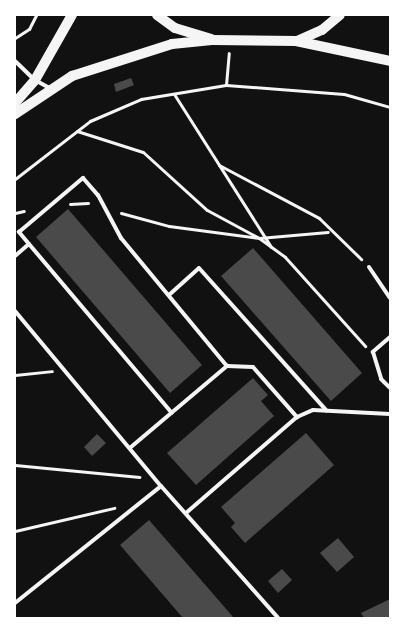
<!DOCTYPE html>
<style>
body{margin:0}
#map{position:relative;width:405px;height:633px;overflow:hidden;background:#111;font-family:Montserrat,sans-serif}
div>[style]{position:absolute}
[style*='--x']{left:calc(var(--x)*1px);top:calc(var(--y)*1px);width:calc(var(--w)*1px);rotate:calc(var(--a)*1deg)}
.building>*{inset:0;background:#4a4a4a}
.path>*{height:3px;margin:-1.5px;padding:0 1.5px;transform-origin:1.5px;border-radius:1.5px;background:#f5f5f5}
.service>*{height:4px;margin:-2px;padding:0 2px;transform-origin:2px;border-radius:2px;background:#f5f5f5}
.secondary>*{height:10px;margin:-5px;padding:0 5px;transform-origin:5px;border-radius:5px;background:#f5f5f5}
span{translate:-50% -50%;white-space:nowrap;text-align:center;line-height:1.15;-webkit-text-stroke:4.5px #fff;paint-order:stroke}
.frame{position:absolute;inset:0;border:16px solid #fff;pointer-events:none}
</style>
<div id="map">
<div class="building">
<i style="clip-path:polygon(131px 78px,134px 85px,116px 92px,114px 84px)"></i>
<i style="clip-path:polygon(68px 209px,202px 365px,170px 393px,36px 237px)"></i>
<i style="clip-path:polygon(253px 248px,362px 373px,331px 401px,221px 276px)"></i>
<i style="clip-path:polygon(253px 378px,268px 395px,261px 401px,274px 416px,196px 485px,167px 453px)"></i>
<i style="clip-path:polygon(306px 433px,334px 465px,245px 543px,231px 527px,235px 523px,221px 507px)"></i>
<i style="clip-path:polygon(97px 434px,106px 443px,92px 456px,84px 447px)"></i>
<i style="clip-path:polygon(149px 520px,234px 618px,183px 618px,120px 545px)"></i>
<i style="clip-path:polygon(338px 538px,354px 557px,337px 572px,320px 553px)"></i>
<i style="clip-path:polygon(282px 569px,292px 580px,278px 593px,268px 581px)"></i>
<i style="clip-path:polygon(390px 599px,390px 618px,364px 618px,361px 613px)"></i>
</div>
<div class="path">
<i style="--x:15;--y:38;--w:17;--a:-33"></i>
<i style="--x:29;--y:29;--w:16;--a:-63"></i>
<i style="--x:226;--y:85;--w:32;--a:-85"></i>
<i style="--x:174;--y:94;--w:181;--a:57.6"></i>
<i style="--x:77;--y:131;--w:69;--a:17.7"></i>
<i style="--x:143;--y:152;--w:86;--a:42.2"></i>
<i style="--x:207;--y:210;--w:59;--a:28.3"></i>
<i style="--x:259;--y:238;--w:32;--a:36"></i>
<i style="--x:285;--y:257;--w:120;--a:48"></i>
<i style="--x:219;--y:165;--w:113;--a:27.9"></i>
<i style="--x:319;--y:218;--w:59;--a:44.3"></i>
<i style="--x:15;--y:179;--w:95;--a:-37.7"></i>
<i style="--x:90;--y:121;--w:56;--a:-23.3"></i>
<i style="--x:141;--y:99;--w:86;--a:-9.4"></i>
<i style="--x:226;--y:85;--w:118;--a:4.4"></i>
<i style="--x:344;--y:94;--w:48;--a:15.8"></i>
<i style="--x:70;--y:204;--w:18;--a:-3"></i>
<i style="--x:15;--y:213;--w:9;--a:-13"></i>
<i style="--x:121;--y:213;--w:50;--a:15.2"></i>
<i style="--x:169;--y:226;--w:91;--a:7.6"></i>
<i style="--x:259;--y:238;--w:69;--a:-5"></i>
<i style="--x:15;--y:375;--w:37;--a:-6"></i>
<i style="--x:15;--y:465;--w:125;--a:5.5"></i>
<i style="--x:15;--y:531;--w:102;--a:-13.1"></i>
</div>
<div class="service">
<i style="--x:15;--y:61;--w:28;--a:44"></i>
<i style="--x:35;--y:80;--w:18;--a:29"></i>
<i style="--x:29;--y:244;--w:16;--a:-130"></i>
<i style="--x:19;--y:232;--w:84;--a:-40.2"></i>
<i style="--x:83;--y:178;--w:23;--a:49"></i>
<i style="--x:98;--y:195;--w:49;--a:61.9"></i>
<i style="--x:121;--y:238;--w:166;--a:50.4"></i>
<i style="--x:15;--y:256;--w:18;--a:-41"></i>
<i style="--x:29;--y:244;--w:221;--a:49.8"></i>
<i style="--x:369;--y:267;--w:37;--a:56"></i>
<i style="--x:169;--y:295;--w:40;--a:-42"></i>
<i style="--x:199;--y:268;--w:191;--a:48.2"></i>
<i style="--x:15;--y:311;--w:228;--a:50.2"></i>
<i style="--x:161;--y:486;--w:176;--a:48.4"></i>
<i style="--x:390;--y:337;--w:23;--a:139"></i>
<i style="--x:373;--y:352;--w:28;--a:73"></i>
<i style="--x:381;--y:379;--w:13;--a:45"></i>
<i style="--x:131;--y:447;--w:126;--a:-40.2"></i>
<i style="--x:227;--y:366;--w:26;--a:2"></i>
<i style="--x:253;--y:367;--w:67;--a:48.7"></i>
<i style="--x:186;--y:513;--w:147;--a:-40.9"></i>
<i style="--x:297;--y:417;--w:17;--a:-24"></i>
<i style="--x:313;--y:410;--w:77;--a:3"></i>
<i style="--x:15;--y:603;--w:187;--a:-38.7"></i>
</div>
<div class="secondary">
<i style="--x:157;--y:15;--w:22;--a:36"></i>
<i style="--x:175;--y:28;--w:38;--a:17"></i>
<i style="--x:297;--y:41;--w:27;--a:-24"></i>
<i style="--x:322;--y:30;--w:23;--a:-40"></i>
<i style="--x:15;--y:103;--w:30;--a:-49"></i>
<i style="--x:35;--y:80;--w:75;--a:-60.4"></i>
<i style="--x:15;--y:114;--w:69;--a:-33.7"></i>
<i style="--x:72;--y:76;--w:105;--a:-17.7"></i>
<i style="--x:172;--y:44;--w:40;--a:-5.7"></i>
<i style="--x:212;--y:40;--w:84;--a:0.7"></i>
<i style="--x:296;--y:41;--w:96;--a:12"></i>
</div>
<div class="frame"></div>
</div>
